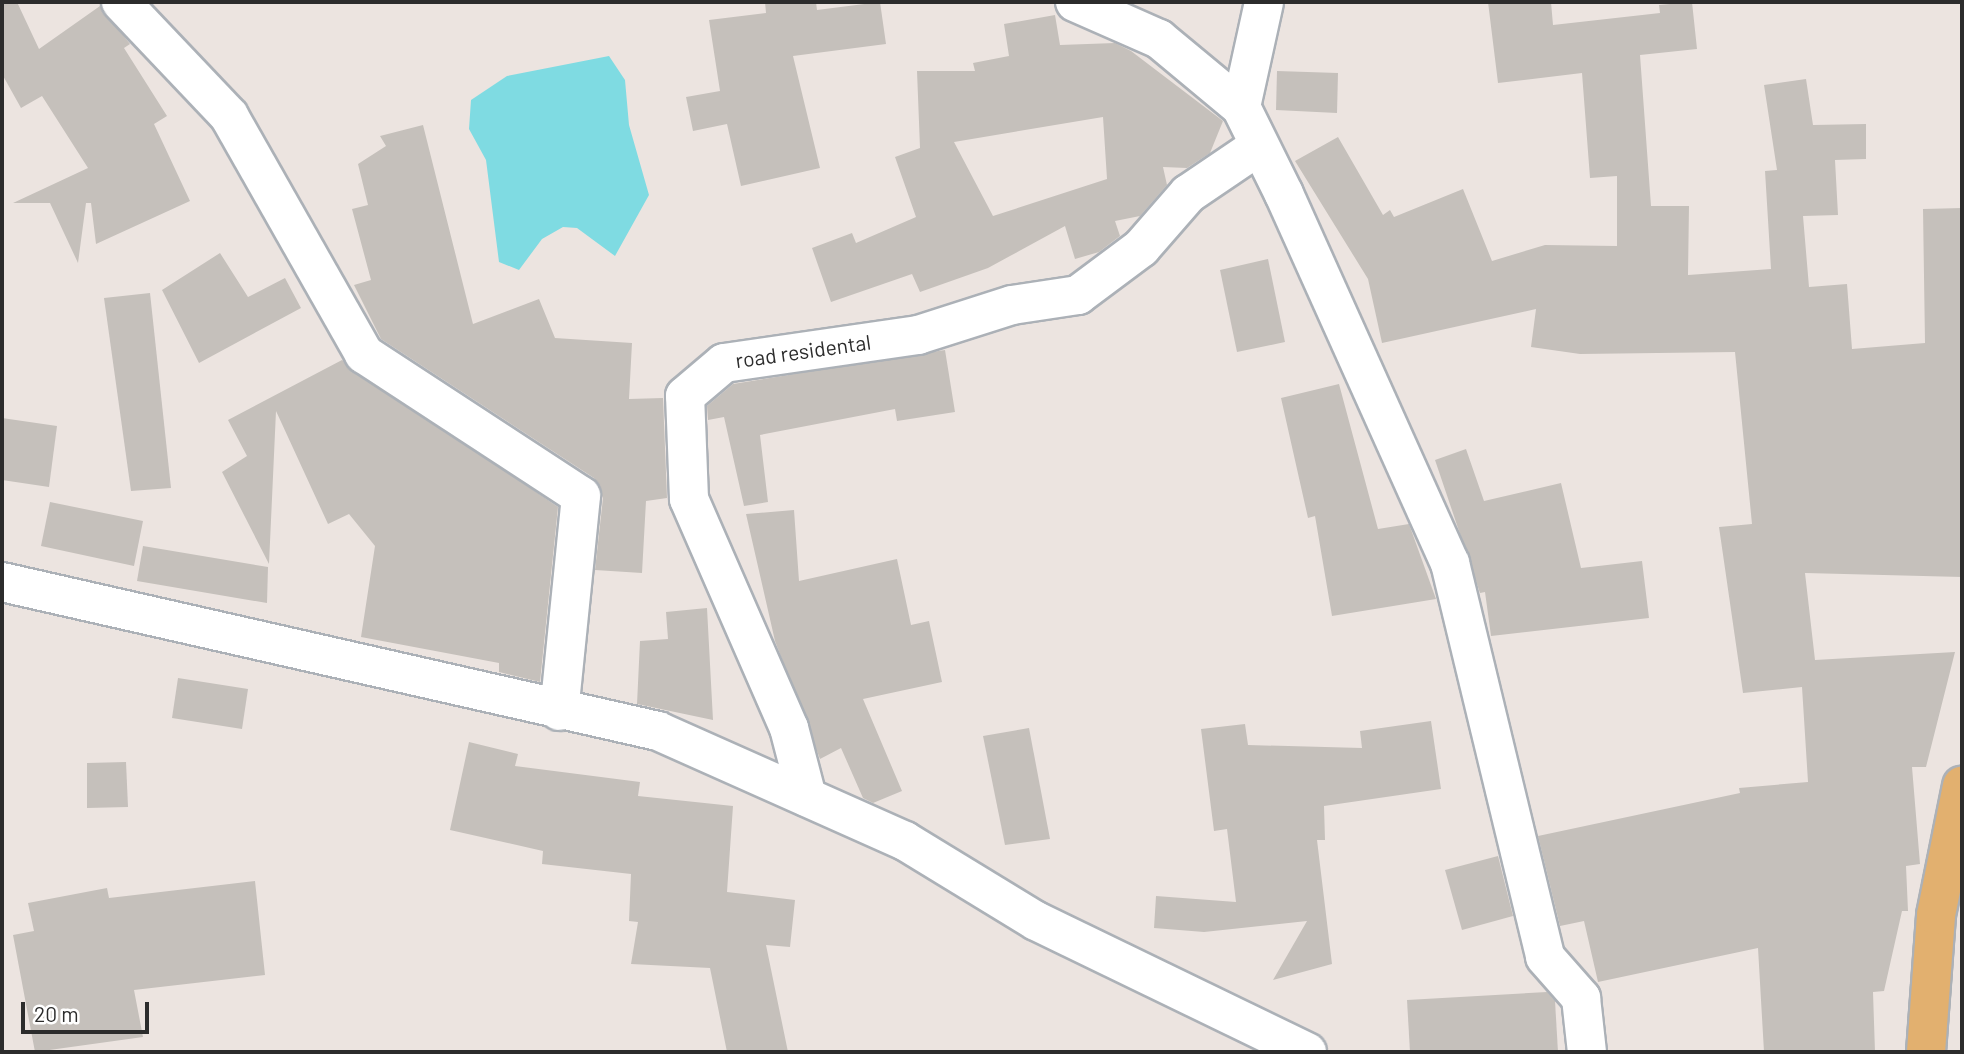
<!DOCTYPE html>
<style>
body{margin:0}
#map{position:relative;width:1964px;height:1054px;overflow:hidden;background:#ece4e0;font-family:Barlow,sans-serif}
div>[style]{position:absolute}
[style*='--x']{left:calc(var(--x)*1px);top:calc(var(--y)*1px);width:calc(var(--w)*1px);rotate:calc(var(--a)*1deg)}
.water>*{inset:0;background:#7fdbe2}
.building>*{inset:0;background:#c5c0bb}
.roads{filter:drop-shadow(2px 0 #acb1b7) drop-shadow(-2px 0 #acb1b7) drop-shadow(0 2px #acb1b7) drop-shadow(0 -2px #acb1b7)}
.minor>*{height:38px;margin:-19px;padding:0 19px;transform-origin:19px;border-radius:19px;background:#fff}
.major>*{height:38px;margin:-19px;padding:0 19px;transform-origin:19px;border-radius:19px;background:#e2b06f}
span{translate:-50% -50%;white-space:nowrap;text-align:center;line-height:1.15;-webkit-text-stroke:5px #fff;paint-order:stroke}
.street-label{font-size:21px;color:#2c2c2c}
.frame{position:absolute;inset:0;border:4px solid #2c2c2c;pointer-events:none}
.scale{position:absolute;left:21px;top:1002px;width:128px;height:32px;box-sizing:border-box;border:4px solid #2c2c2c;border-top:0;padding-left:9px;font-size:21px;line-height:24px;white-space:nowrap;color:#2c2c2c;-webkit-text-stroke:5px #fff;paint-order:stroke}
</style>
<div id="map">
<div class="water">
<i style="clip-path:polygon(609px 56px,625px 80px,629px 125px,649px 195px,615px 256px,577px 228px,563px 227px,542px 239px,519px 270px,499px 262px,486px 160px,469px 129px,471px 100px,507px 76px)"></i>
</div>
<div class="building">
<i style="clip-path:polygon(2px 2px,17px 2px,39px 49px,100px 6px,130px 44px,124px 48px,167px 116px,154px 124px,190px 201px,96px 244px,91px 203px,86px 203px,78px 263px,50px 203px,13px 203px,88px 168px,42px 96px,21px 108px,2px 74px)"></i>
<i style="clip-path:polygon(765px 2px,816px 2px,817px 10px,880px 2px,886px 44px,793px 56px,820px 168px,741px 186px,727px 124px,693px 131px,686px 97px,720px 91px,709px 20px,766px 13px)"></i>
<i style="clip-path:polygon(1488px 2px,1551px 2px,1553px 25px,1660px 13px,1659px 5px,1692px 2px,1697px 49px,1640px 55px,1651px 206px,1689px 206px,1688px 275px,1771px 269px,1765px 171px,1777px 170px,1764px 85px,1806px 79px,1813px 125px,1866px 124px,1866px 159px,1835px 160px,1838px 215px,1803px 216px,1809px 287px,1847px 284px,1852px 349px,1925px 343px,1923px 209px,1962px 208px,1962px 577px,1805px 573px,1815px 660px,1955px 652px,1926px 767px,1912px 767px,1920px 864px,1906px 866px,1908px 911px,1902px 911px,1884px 991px,1873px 992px,1875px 1052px,1764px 1052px,1758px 948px,1598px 982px,1584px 921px,1560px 926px,1538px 836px,1740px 793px,1739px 788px,1808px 782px,1802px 687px,1743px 693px,1719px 527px,1752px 524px,1735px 352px,1580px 354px,1531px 347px,1536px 309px,1382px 343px,1368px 279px,1295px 161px,1338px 137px,1383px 215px,1390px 210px,1394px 217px,1463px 189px,1492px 261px,1545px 245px,1617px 246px,1617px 176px,1590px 178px,1582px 73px,1498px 83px)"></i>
<i style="clip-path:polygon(evenodd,1055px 15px,1060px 45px,1115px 43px,1131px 51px,1223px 121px,1210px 153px,1187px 168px,1163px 167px,1167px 185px,1140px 216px,1115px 221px,1120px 236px,1099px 252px,1075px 259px,1065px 226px,988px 268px,920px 292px,912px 274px,831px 302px,812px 248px,852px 233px,856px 243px,916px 217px,895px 157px,920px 148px,917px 71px,975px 71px,973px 63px,1009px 56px,1004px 24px,1055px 15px,1103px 117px,1107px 179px,993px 216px,954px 142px,1103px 117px)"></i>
<i style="clip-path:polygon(1277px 71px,1338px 73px,1337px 113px,1276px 110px)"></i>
<i style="clip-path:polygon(423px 125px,473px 324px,539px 299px,555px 338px,632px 343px,629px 399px,663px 398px,667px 498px,646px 501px,642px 573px,595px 570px,603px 498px,594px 478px,381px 339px,354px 285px,371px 280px,352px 209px,368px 205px,358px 164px,386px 146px,380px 136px)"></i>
<i style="clip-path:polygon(220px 253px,248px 297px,285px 278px,301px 308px,199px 363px,162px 290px)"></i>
<i style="clip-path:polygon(1268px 259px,1285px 342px,1237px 352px,1220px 270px)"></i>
<i style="clip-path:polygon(150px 293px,171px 488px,131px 491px,104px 298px)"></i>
<i style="clip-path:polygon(945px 350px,955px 412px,897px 421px,895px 409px,760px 435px,768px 502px,744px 506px,724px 417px,708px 420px,707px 406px,733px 384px)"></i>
<i style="clip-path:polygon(342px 360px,558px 507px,540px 682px,499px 672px,499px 663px,361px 637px,375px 546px,349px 514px,328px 524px,276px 411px,269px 564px,222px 472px,247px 456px,228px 420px)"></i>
<i style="clip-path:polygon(1339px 384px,1378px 529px,1409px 524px,1436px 599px,1332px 616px,1315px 516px,1308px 518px,1281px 398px)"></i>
<i style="clip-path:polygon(2px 418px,57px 426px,49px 487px,2px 480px)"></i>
<i style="clip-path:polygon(1466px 449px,1484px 501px,1561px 483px,1581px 568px,1642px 561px,1649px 618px,1491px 636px,1485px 592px,1480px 593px,1435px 460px)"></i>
<i style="clip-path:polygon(50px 502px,143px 521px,134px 566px,41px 546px)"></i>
<i style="clip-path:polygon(794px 510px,799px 581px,897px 559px,911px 625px,929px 621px,942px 682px,863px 699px,902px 791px,873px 803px,863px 798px,841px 748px,820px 759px,775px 641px,746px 514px)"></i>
<i style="clip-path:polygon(143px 546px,268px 567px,267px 603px,137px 581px)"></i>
<i style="clip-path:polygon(707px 608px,713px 720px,637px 704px,640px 641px,668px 639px,666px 612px)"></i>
<i style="clip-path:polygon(178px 678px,248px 689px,242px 729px,172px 718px)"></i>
<i style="clip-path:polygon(1431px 721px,1441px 789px,1324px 806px,1325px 840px,1317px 840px,1332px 964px,1273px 980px,1307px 921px,1204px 932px,1154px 928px,1156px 896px,1236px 902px,1227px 829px,1214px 831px,1201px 729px,1245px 724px,1248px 745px,1362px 748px,1360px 731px)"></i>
<i style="clip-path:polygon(1029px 728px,1050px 839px,1005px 845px,983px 736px)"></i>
<i style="clip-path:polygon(469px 742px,518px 754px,515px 766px,640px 782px,638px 796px,733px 806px,727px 892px,795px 900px,790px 947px,766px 945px,788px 1052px,727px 1052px,710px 968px,631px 964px,638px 922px,629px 921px,631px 874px,542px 864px,543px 851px,450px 830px)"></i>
<i style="clip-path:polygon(126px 762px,128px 807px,87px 808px,87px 763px)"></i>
<i style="clip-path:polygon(1498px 856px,1513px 916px,1462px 930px,1445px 870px)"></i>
<i style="clip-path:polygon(255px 881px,265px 975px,134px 990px,143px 1037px,35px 1052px,13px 935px,34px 931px,28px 903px,107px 888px,109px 898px)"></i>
<i style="clip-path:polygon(1547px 992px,1555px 1001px,1558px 1052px,1410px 1052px,1407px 1000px)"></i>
</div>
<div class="roads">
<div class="minor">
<i style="--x:121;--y:2;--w:157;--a:46.5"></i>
<i style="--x:229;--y:116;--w:274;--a:60.4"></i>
<i style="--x:364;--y:354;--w:259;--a:33.2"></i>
<i style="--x:581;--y:496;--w:216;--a:95.8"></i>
<i style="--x:1075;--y:2;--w:92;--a:23.8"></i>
<i style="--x:1159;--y:39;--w:107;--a:39.7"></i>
<i style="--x:1241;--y:107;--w:97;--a:63.7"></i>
<i style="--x:1284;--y:194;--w:405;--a:65.8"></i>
<i style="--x:1450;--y:563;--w:405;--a:76.4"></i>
<i style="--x:1545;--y:957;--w:55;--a:48.7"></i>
<i style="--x:1581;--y:998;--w:54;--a:83.7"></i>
<i style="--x:1241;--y:107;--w:107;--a:-77.6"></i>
<i style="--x:2;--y:582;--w:673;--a:12.8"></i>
<i style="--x:658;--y:731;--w:270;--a:24"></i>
<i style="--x:905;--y:841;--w:153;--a:31.4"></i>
<i style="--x:1036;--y:921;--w:301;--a:25.8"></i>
<i style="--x:807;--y:797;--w:71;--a:-104.6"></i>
<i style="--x:789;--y:728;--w:250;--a:-113.6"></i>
<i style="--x:689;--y:499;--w:103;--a:-92.2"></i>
<i style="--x:685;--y:396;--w:51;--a:-40.2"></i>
<i style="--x:724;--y:363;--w:196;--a:-8.2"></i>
<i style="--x:918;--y:335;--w:99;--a:-17.7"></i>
<i style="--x:1012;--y:305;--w:67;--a:-8.6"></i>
<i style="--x:1078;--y:295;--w:79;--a:-36.7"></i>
<i style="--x:1141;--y:248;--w:72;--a:-49"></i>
<i style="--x:1188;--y:194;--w:82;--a:-34.1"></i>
</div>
<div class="major">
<i style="--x:1926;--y:1052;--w:137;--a:-85.8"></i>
<i style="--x:1936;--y:915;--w:132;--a:-78.6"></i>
</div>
</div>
<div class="street-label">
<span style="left:803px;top:351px;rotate:-8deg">road residental</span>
</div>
<div class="frame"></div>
<div class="scale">20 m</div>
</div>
